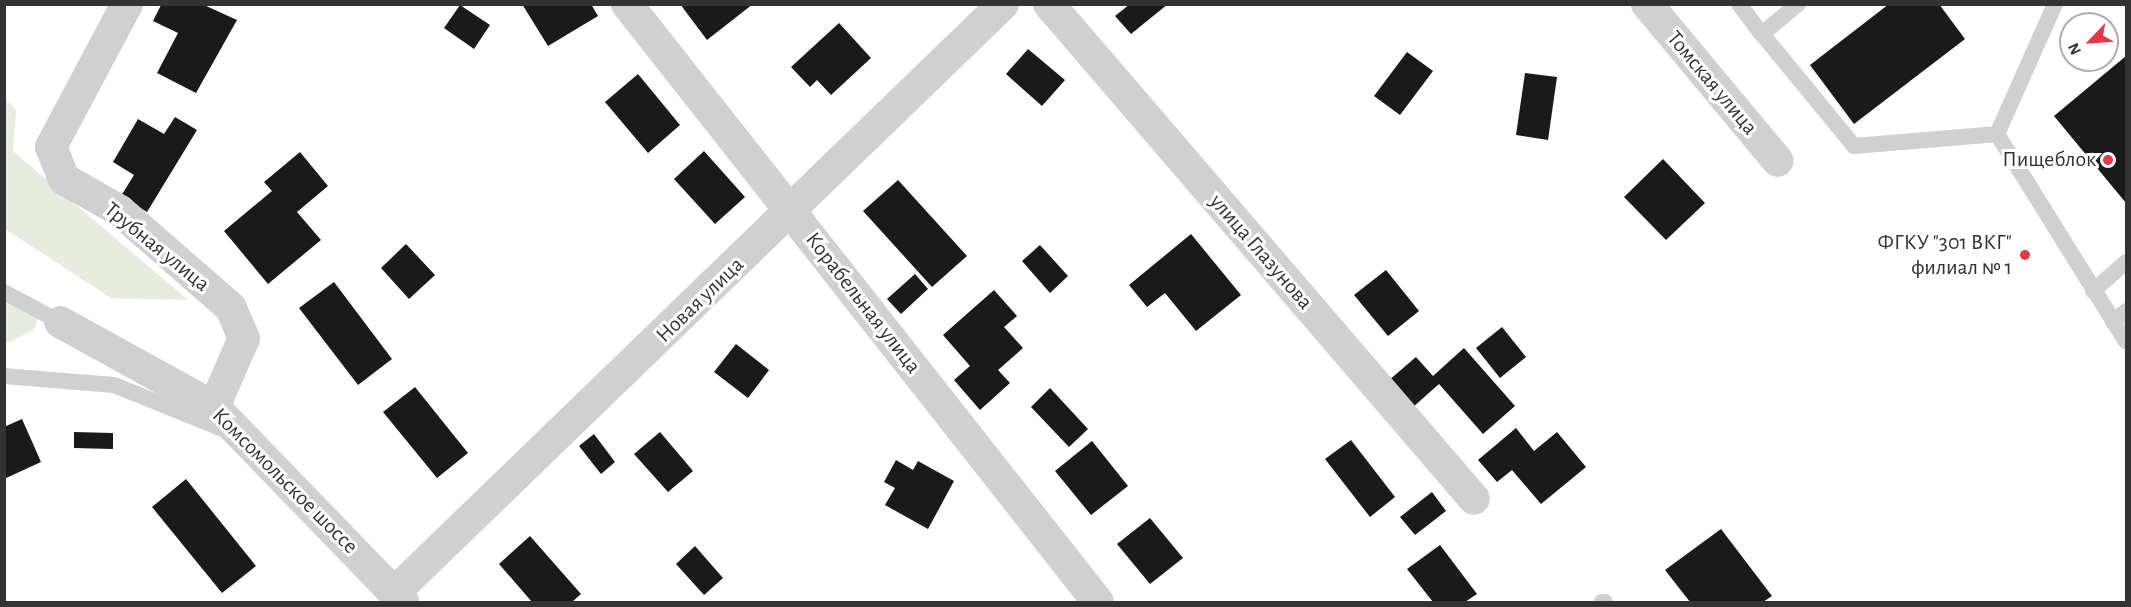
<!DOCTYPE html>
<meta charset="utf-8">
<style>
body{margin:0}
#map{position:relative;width:2131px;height:607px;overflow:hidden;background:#fff;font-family:"Alegreya Sans",sans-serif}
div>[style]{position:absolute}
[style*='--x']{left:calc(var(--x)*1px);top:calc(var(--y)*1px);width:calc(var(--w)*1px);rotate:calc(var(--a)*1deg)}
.green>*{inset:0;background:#e6ecdf}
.building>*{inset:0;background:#1a1a1a}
.lane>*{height:16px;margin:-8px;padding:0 8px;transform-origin:8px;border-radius:8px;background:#d0d0d0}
.street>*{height:32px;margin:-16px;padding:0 16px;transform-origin:16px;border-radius:16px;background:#d0d0d0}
.dots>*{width:16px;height:16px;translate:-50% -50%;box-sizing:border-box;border:3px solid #fff;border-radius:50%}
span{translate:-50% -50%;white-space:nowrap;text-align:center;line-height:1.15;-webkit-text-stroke:6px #fff;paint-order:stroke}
.street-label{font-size:22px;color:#333}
.poi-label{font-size:22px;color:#333}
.right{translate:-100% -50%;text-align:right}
.frame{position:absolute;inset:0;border:6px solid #333;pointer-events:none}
.north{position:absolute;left:2059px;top:12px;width:60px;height:60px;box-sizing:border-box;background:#fff;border:2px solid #adadad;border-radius:50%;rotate:245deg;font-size:16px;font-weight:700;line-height:24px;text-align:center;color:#333}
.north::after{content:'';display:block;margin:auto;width:21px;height:27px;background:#e63946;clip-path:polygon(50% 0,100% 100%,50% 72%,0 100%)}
</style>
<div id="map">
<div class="green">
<i style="clip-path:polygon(4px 97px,16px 110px,13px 151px,188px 300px,111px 298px,5px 229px)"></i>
<i style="clip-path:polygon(5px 283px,41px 309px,34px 330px,5px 344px)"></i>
</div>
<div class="building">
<i style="clip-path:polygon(522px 4px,591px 4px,598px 16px,548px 46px)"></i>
<i style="clip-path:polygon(680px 4px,753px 4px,707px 40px)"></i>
<i style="clip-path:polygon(1130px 4px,1168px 4px,1131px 34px,1115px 16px)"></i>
<i style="clip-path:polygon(1889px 4px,1939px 4px,1965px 39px,1854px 124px,1810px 65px)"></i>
<i style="clip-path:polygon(161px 5px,204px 5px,237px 20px,196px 93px,157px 73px,178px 33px,153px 21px)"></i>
<i style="clip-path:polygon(460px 5px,490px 25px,474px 49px,444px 28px)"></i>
<i style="clip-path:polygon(839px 23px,871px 58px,831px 95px,817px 80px,810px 87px,791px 67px)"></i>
<i style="clip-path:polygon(1028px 49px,1065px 80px,1042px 106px,1006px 74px)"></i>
<i style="clip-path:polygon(1407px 52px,1433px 71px,1400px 115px,1374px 96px)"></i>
<i style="clip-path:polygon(2126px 56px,2126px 203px,2054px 116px)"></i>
<i style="clip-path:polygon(1525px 73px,1557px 77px,1548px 140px,1516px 135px)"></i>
<i style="clip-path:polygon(638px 74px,680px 125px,648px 153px,605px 102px)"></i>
<i style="clip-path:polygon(175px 117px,197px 130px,147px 212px,121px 196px,134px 175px,113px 162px,138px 119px,164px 134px)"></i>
<i style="clip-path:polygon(704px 151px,745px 197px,715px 224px,674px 179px)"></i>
<i style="clip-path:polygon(300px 152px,328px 186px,297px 212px,321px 240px,268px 284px,224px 231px,272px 191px,264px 182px)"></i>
<i style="clip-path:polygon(1663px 159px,1705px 203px,1666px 240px,1624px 197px)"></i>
<i style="clip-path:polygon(898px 180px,967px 256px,932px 287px,863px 211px)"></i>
<i style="clip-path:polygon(1191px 234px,1241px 295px,1196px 331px,1165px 293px,1147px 307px,1129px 285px)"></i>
<i style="clip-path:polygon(406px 244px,435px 275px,409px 299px,381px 268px)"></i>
<i style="clip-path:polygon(1040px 245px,1068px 276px,1050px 293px,1022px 261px)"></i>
<i style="clip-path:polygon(1386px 270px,1419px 311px,1388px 336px,1354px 295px)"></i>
<i style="clip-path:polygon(915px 274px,928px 289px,901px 314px,887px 299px)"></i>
<i style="clip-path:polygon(334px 282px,392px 359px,358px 385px,299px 308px)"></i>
<i style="clip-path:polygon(994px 290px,1017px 316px,1004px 327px,1023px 348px,998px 370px,1010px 383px,980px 410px,954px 380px,970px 366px,943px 335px)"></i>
<i style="clip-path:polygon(1502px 327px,1526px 357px,1500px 378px,1476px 348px)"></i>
<i style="clip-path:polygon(736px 344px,769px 370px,748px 398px,714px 372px)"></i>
<i style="clip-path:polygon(1464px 348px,1515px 406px,1483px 434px,1439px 384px,1412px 408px,1388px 381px,1416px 357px,1433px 376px)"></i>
<i style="clip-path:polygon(415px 387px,468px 453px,437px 478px,383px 412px)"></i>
<i style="clip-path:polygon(1050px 388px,1088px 429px,1069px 447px,1031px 407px)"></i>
<i style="clip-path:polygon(22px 419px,41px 462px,4px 479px,4px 427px)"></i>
<i style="clip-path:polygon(1516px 428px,1534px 451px,1557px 432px,1586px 467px,1541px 504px,1512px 470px,1497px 482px,1478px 460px)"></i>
<i style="clip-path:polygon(74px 432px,113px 433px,113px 449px,74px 448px)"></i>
<i style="clip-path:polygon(660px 432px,693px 471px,668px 492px,634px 454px)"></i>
<i style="clip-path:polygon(594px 434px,615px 462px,601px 474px,579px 446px)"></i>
<i style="clip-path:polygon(1351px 440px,1395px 497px,1370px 517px,1325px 459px)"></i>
<i style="clip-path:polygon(1092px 441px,1128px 486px,1091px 515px,1055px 471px)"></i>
<i style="clip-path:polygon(896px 460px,913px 470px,918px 461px,954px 481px,928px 529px,885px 505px,895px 488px,884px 482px)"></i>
<i style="clip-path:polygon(186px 479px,256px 566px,222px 593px,152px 507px)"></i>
<i style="clip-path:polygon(1432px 492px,1446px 511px,1415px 535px,1400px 517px)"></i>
<i style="clip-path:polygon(1150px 518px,1183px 558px,1150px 584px,1117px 544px)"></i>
<i style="clip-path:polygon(1721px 529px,1772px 596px,1763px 602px,1690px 602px,1665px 570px)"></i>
<i style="clip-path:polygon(530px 536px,581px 594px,572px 602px,532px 602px,499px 564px)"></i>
<i style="clip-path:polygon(1440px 545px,1477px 594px,1465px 602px,1433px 602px,1407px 569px)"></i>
<i style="clip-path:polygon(695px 546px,723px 578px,704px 595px,676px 564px)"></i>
</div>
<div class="lane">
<i style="--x:1739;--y:4;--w:38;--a:53"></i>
<i style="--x:1762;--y:34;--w:47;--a:-39.8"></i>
<i style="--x:2055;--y:4;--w:142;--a:114"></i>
<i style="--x:1997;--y:134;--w:244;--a:58.1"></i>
<i style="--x:1762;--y:34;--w:145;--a:50.6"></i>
<i style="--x:1854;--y:146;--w:144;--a:-4.8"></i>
<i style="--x:2093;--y:291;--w:44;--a:-41.3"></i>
<i style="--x:4;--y:292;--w:64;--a:28.2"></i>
<i style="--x:2113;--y:322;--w:17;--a:-40"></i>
<i style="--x:4;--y:376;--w:110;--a:4.7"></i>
<i style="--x:114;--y:385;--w:123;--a:22"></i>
<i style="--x:1602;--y:602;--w:3;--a:0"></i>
</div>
<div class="street">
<i style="--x:127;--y:4;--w:162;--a:118"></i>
<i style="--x:51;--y:147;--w:35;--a:68"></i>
<i style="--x:64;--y:179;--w:64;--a:29.7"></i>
<i style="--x:120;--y:211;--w:147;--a:41.1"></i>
<i style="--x:231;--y:308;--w:33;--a:67"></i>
<i style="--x:244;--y:338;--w:75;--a:113.5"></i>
<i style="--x:627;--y:4;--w:761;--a:51.78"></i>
<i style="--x:1049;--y:4;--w:652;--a:49.35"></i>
<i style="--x:1647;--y:4;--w:204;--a:50.2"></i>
<i style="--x:60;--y:322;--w:176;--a:28.9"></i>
<i style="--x:214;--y:407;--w:272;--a:45.9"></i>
<i style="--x:395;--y:592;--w:846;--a:-44.04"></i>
</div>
<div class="dots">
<i style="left:2108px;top:160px;background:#e63946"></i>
<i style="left:2025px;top:255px;background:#e63946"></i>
</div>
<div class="street-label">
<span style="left:1712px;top:83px;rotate:50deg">Томская улица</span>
<span style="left:157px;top:247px;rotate:39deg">Трубная улица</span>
<span style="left:1261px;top:252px;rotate:49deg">улица Глазунова</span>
<span style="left:700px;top:300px;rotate:-44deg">Новая улица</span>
<span style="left:863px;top:303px;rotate:52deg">Корабельная улица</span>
<span style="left:285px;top:481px;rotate:45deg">Комсомольское шоссе</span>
</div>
<div class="poi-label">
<span class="right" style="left:2096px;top:160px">Пищеблок</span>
<span class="right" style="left:2012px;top:255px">ФГКУ "301 ВКГ"<br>филиал № 1</span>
</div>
<div class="frame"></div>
<div class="north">N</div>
</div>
